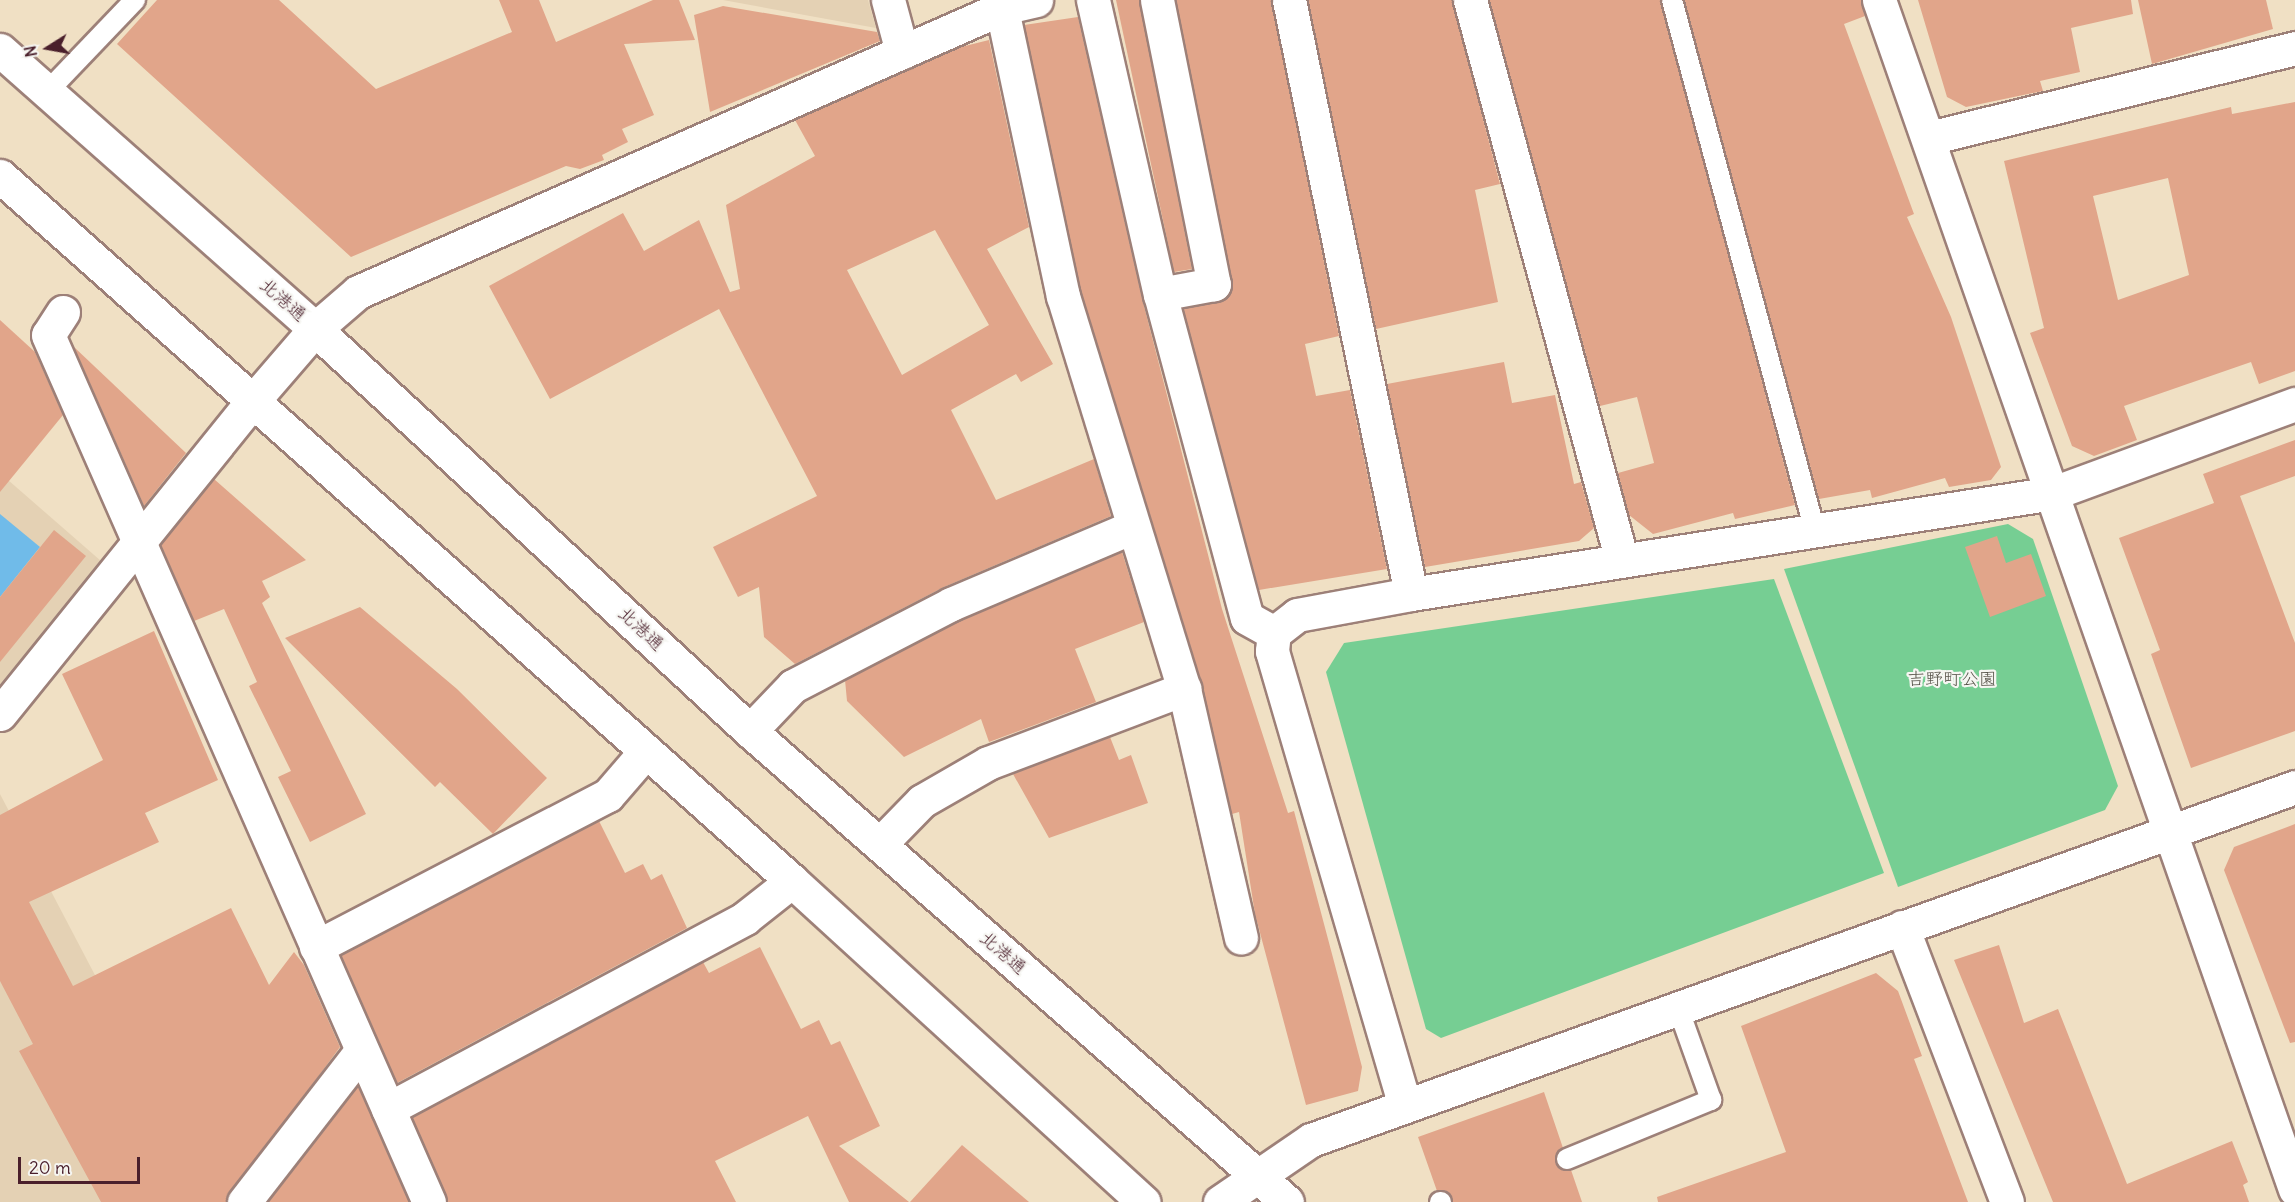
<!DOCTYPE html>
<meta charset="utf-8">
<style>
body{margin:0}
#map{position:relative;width:2295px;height:1202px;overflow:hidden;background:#f0e0c4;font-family:Delius,"Klee One",sans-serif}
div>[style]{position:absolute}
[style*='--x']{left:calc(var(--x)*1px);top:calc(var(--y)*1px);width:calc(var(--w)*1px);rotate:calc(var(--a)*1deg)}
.built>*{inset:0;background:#e4d1b4}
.green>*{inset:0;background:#76ce93}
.water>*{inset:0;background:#70bbe9}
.building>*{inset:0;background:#e1a58a}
.roads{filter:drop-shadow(2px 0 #9d8078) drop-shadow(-2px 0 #9d8078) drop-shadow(0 2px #9d8078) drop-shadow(0 -2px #9d8078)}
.service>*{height:20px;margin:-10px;padding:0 10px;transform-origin:10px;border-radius:10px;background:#fff}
.minor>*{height:33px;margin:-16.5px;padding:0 16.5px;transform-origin:16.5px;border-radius:16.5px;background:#fff}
.tertiary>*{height:33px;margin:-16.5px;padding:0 16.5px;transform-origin:16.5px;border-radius:16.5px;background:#fff}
.primary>*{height:33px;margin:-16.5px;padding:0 16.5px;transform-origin:16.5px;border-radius:16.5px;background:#fff}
span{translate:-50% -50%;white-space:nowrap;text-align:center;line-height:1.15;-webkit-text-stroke:4.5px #f6f6f2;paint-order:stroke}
.street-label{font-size:18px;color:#4a1f2b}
.park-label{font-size:18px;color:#57544a}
.north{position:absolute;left:18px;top:18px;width:60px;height:60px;-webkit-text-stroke:4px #f6f6f2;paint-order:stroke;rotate:259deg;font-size:16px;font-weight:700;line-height:24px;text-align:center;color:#4a1f2b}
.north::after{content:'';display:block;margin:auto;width:21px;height:27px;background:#4a1f2b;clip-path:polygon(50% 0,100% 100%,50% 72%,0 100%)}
.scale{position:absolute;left:18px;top:1157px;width:122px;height:27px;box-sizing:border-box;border:3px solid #4a1f2b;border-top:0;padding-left:8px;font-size:18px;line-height:21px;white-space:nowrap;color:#4a1f2b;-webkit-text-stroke:4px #f6f6f2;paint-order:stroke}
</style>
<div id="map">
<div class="built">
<i style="clip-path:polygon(723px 0,868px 0,876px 28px)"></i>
<i style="clip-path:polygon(0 473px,101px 561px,0 694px)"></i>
<i style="clip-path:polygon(0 794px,214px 1202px,0 1202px)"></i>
</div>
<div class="green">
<i style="clip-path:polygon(2008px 524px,2033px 539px,2118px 786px,2105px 810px,1898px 887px,1784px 569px)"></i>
<i style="clip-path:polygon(1774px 579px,1884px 873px,1441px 1038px,1426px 1029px,1326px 672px,1344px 643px)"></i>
</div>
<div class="water">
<i style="clip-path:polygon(0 514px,40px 547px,0 597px)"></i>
</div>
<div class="building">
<i style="clip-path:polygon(157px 0,279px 0,376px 89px,512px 32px,499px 0,539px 0,556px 42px,653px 0,679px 0,695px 40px,624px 44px,654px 115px,622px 129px,628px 142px,602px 155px,604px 160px,580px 169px,566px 166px,351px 257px,117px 44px)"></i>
<i style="clip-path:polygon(1116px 0,1139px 0,1192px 269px,1174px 272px)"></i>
<i style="clip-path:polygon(1176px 0,1271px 0,1339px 336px,1305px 344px,1316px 396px,1350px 390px,1387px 569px,1259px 590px,1183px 309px,1226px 299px,1232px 281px)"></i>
<i style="clip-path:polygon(1308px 0,1452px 0,1500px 184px,1475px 190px,1498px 302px,1376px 329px)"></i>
<i style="clip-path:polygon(1489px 0,1660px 0,1795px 505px,1735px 519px,1733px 513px,1653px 534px,1629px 515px,1618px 473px,1654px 463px,1637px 397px,1600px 406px)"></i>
<i style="clip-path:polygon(1684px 0,1861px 0,1865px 16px,1844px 24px,1914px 214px,1907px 217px,1951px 317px,2001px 467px,1991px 480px,1949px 487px,1945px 478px,1872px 498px,1870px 490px,1819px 499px)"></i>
<i style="clip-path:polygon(1918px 0,2131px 0,2133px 14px,2071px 28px,2080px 72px,2040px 81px,2043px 91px,1966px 107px,1947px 97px)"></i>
<i style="clip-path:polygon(2138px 0,2266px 0,2273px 29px,2152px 64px)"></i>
<i style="clip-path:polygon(723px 6px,877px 32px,880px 41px,710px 112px,694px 15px)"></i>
<i style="clip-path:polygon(1078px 17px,1142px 298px,1222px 609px,1288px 813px,1294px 811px,1362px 1067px,1358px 1091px,1306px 1105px,1255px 914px,1239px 812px,1232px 814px,1202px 684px,1081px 291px,1024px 25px)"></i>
<i style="clip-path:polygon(evenodd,989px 40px,1029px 227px,987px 249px,1053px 364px,1021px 382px,1016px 374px,951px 410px,996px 500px,1094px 459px,1111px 516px,944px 587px,795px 664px,764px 637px,759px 587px,738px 597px,713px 547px,817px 496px,719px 309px,550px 399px,489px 286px,623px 213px,644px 251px,699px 220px,730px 292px,740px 289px,726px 205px,815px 156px,795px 120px,957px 48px,989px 40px,935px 230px,989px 325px,902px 375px,847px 270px,935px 230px)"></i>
<i style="clip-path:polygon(evenodd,2295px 102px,2295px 371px,2259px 384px,2251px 362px,2124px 406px,2137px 440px,2094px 456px,2072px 446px,2030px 333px,2044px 328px,2004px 161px,2231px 107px,2232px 114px,2295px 102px,2168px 178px,2189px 275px,2118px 300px,2093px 196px,2168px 178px)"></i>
<i style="clip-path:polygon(0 320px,35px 352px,63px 415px,0 492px)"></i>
<i style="clip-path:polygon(74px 347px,186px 453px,144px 506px)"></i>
<i style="clip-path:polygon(1504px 362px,1512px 403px,1555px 395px,1574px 484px,1581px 482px,1594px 528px,1579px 541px,1425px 567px,1387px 384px)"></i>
<i style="clip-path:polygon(2295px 440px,2295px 476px,2240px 496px,2295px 643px,2295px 731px,2191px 768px,2151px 654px,2160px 650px,2119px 538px,2214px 503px,2203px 474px)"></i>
<i style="clip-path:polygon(214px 479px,306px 560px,262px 581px,270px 597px,262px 603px,366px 814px,310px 842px,278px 777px,291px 771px,249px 686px,257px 682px,224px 609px,194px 621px,161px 545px)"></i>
<i style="clip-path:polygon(54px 530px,86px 556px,0 662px,0 597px)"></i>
<i style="clip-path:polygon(1997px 536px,2006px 563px,2031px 554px,2046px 596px,1990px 617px,1965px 547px)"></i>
<i style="clip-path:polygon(1122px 552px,1144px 622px,1075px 649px,1096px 702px,989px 742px,981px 719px,904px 757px,847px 701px,845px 680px,959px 621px)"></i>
<i style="clip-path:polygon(360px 607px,457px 689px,547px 778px,493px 834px,440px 782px,435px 787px,285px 638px)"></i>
<i style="clip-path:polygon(154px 631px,218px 780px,145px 813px,159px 842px,29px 902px,73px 986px,231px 908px,269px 985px,294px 952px,304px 965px,340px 1047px,226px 1202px,101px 1202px,19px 1051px,33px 1044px,0 981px,0 815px,103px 760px,62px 674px)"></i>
<i style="clip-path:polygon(1110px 737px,1119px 760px,1131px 755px,1148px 803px,1049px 838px,1013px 774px)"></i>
<i style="clip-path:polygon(599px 821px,625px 873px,643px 864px,651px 880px,662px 874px,687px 928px,397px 1083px,341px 955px)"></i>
<i style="clip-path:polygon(2295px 824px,2295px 1042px,2290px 1043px,2224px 870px,2234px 847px)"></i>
<i style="clip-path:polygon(1999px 945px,2024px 1023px,2058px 1009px,2127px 1184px,2232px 1141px,2248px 1182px,2243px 1185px,2249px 1202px,2053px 1202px,1954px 960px)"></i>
<i style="clip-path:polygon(760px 947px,801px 1029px,819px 1020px,831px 1045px,840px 1041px,880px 1126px,839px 1146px,909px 1202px,849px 1202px,808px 1116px,715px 1161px,736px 1202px,447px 1202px,412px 1117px,703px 962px,709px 973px)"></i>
<i style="clip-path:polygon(1876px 973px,1898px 991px,1922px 1056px,1914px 1059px,1968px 1202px,1658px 1202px,1657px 1197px,1786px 1152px,1741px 1026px)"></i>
<i style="clip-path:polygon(358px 1086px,409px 1202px,268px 1202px)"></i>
<i style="clip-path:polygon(1544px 1092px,1563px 1148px,1556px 1163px,1571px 1170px,1582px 1202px,1453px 1202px,1447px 1192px,1437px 1191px,1418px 1137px)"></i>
<i style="clip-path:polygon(962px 1145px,1029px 1202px,910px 1202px)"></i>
</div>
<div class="roads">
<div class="service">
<i style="--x:1672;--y:0;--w:550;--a:74.93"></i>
<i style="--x:46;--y:93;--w:129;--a:-46.3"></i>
<i style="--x:1567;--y:1159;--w:156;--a:-22.3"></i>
<i style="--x:1711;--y:1100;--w:98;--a:-109.7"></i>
<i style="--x:1440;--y:1202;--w:1;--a:0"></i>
</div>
<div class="minor">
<i style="--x:888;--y:0;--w:54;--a:74.9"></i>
<i style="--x:1000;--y:0;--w:303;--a:78"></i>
<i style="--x:1063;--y:296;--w:411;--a:72.9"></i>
<i style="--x:1184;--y:689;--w:255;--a:77.1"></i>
<i style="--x:1093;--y:0;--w:302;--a:77.2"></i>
<i style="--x:1160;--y:294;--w:335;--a:75"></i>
<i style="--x:1247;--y:618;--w:31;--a:29"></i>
<i style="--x:1157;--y:0;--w:290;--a:78.7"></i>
<i style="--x:1214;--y:284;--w:55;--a:169.5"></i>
<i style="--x:1289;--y:0;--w:606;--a:78.39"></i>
<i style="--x:1470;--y:0;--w:581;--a:74.84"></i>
<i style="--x:1929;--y:138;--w:377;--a:-13.8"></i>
<i style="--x:63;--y:312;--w:27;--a:123"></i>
<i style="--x:48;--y:335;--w:947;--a:66.28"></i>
<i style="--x:0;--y:714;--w:401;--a:-51.1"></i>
<i style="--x:252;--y:402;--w:96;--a:-49.2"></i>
<i style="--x:315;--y:329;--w:57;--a:-40.7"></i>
<i style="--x:358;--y:292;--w:704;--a:-23.8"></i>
<i style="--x:1002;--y:8;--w:35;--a:-13"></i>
<i style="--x:750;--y:731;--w:62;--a:-46.3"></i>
<i style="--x:793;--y:686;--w:178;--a:-27.4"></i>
<i style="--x:951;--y:604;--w:197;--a:-23"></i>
<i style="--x:880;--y:844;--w:60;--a:-45.7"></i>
<i style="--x:922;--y:801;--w:76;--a:-29.9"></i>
<i style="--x:988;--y:763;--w:210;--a:-20.7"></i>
<i style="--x:1902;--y:927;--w:294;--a:69.1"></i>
<i style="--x:316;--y:947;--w:329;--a:-27.5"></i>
<i style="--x:608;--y:795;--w:58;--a:-49.2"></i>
<i style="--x:388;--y:1109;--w:405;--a:-28.1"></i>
<i style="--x:745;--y:918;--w:60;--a:-38.2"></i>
<i style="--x:244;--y:1202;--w:191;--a:-52.2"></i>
</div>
<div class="tertiary">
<i style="--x:1879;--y:0;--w:1260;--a:70.72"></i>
<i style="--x:1405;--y:1106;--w:474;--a:-106.3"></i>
<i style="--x:1272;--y:651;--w:18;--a:-84"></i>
<i style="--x:1274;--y:633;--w:29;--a:-38"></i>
<i style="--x:1297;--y:615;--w:116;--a:-10.4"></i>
<i style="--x:1411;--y:594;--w:650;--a:-8.94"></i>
<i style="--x:2053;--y:493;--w:258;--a:-20.2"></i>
<i style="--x:1220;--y:1202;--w:110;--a:-34.3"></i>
<i style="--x:1311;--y:1140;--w:1045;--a:-19.73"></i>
</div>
<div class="primary">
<i style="--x:0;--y:50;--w:421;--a:41.5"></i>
<i style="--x:315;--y:329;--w:592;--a:42.74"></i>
<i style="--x:750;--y:731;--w:714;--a:41.25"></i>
<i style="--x:0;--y:176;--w:1060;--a:41.67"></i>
<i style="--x:792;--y:881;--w:476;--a:42.4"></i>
</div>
</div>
<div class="street-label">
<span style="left:283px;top:300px;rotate:41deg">北港通</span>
<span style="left:641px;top:629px;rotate:43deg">北港通</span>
<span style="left:1003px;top:953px;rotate:41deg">北港通</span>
</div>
<div class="park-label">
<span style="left:1952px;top:679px">吉野町公園</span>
</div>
<div class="north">N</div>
<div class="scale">20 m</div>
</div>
